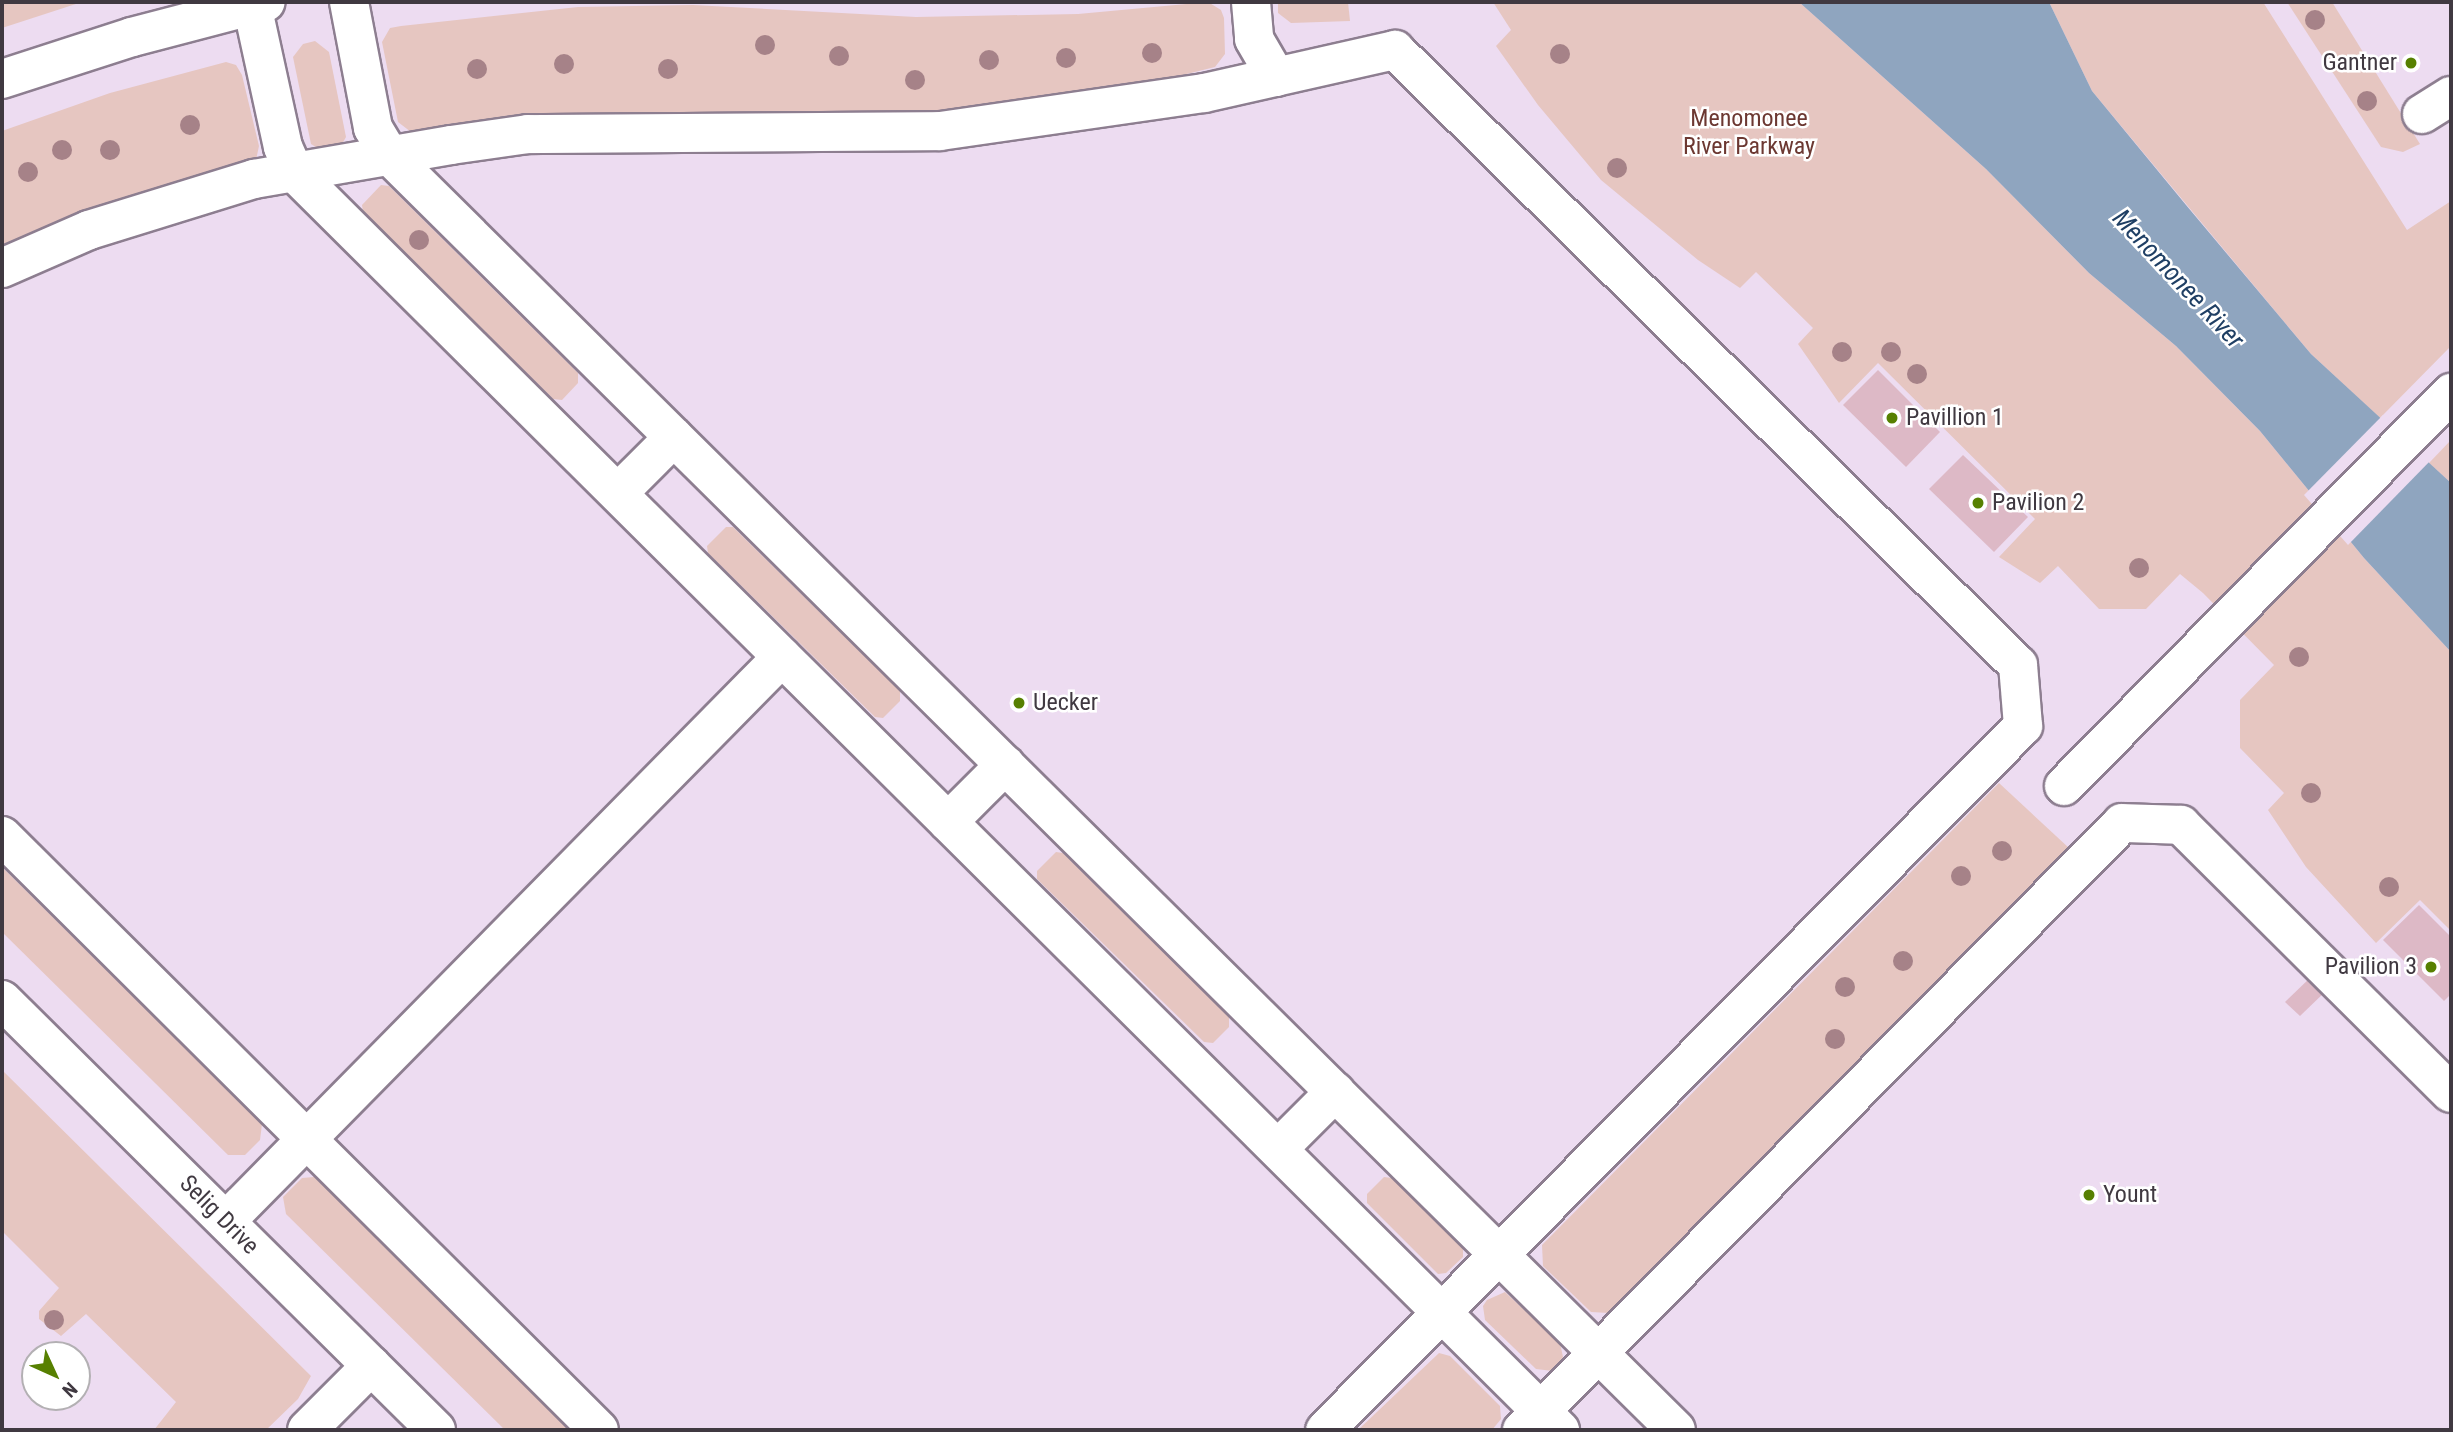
<!DOCTYPE html>
<style>
body{margin:0}
#map{position:relative;width:2453px;height:1432px;overflow:hidden;background:#eddcf1;font-family:"Roboto Condensed",sans-serif}
div>[style]{position:absolute}
[style*='--x']{left:calc(var(--x)*1px);top:calc(var(--y)*1px);width:calc(var(--w)*1px);rotate:calc(var(--a)*1deg)}
.green>*{inset:0;background:#e6c6c1}
.water>*{inset:0;background:#8fa5bf}
.pier>*{inset:0;background:#eddcf1}
.building>*{inset:0;background:#ddb9c6}
.roads{filter:drop-shadow(2px 0 #8d7e90) drop-shadow(-2px 0 #8d7e90) drop-shadow(0 2px #8d7e90) drop-shadow(0 -2px #8d7e90)}
.minor>*{height:38px;margin:-19px;padding:0 19px;transform-origin:19px;border-radius:19px;background:#fff}
.trees>*{width:20px;height:20px;margin:-10px;border-radius:50%;background:#a68288}
.dots>*{width:19px;height:19px;translate:-50% -50%;box-sizing:border-box;border:4px solid #fff;border-radius:50%}
span{translate:-50% -50%;white-space:nowrap;text-align:center;line-height:1.15;-webkit-text-stroke:5px #fff;paint-order:stroke}
.poi-label{font-size:24px;color:#403941}
.right{translate:-100% -50%;text-align:right}
.left{translate:0 -50%;text-align:left}
.park-label{font-size:24px;color:#6c3832}
.street-label{font-size:24px;color:#403941}
.water-label{font-size:26px;color:#1f3f64;font-style:italic}
.frame{position:absolute;inset:0;border:4px solid #403941;pointer-events:none}
.north{position:absolute;left:21px;top:1341px;width:70px;height:70px;box-sizing:border-box;background:#fff;border:2px solid #b3b0b3;border-radius:50%;rotate:135deg;font-size:19px;font-weight:700;line-height:28px;text-align:center;color:#403941}
.north::after{content:'';display:block;margin:auto;width:24px;height:32px;background:#578001;clip-path:polygon(50% 0,100% 100%,50% 72%,0 100%)}
</style>
<div id="map">
<div class="green">
<i style="clip-path:polygon(2px 2px,82px 2px,2px 28px)"></i>
<i style="clip-path:polygon(1208px 2px,1221px 10px,1224px 18px,1225px 54px,1215px 67px,1122px 90px,907px 116px,600px 113px,411px 132px,398px 122px,382px 42px,390px 28px,401px 26px,578px 7px,693px 5px,916px 17px,1078px 14px)"></i>
<i style="clip-path:polygon(1278px 2px,1348px 2px,1350px 21px,1291px 23px,1278px 13px)"></i>
<i style="clip-path:polygon(1493px 2px,1799px 2px,1986px 169px,2089px 273px,2176px 346px,2260px 431px,2364px 558px,2451px 652px,2451px 931px,2420px 900px,2376px 943px,2306px 867px,2268px 810px,2284px 793px,2240px 748px,2240px 700px,2274px 665px,2203px 593px,2180px 574px,2146px 609px,2099px 609px,2058px 566px,2040px 583px,1999px 557px,2035px 519px,1878px 363px,1839px 403px,1798px 344px,1813px 328px,1756px 272px,1740px 288px,1698px 260px,1601px 180px,1538px 105px,1496px 46px,1511px 30px)"></i>
<i style="clip-path:polygon(2049px 2px,2263px 2px,2407px 230px,2451px 201px,2451px 346px,2380px 418px,2311px 354px,2092px 91px)"></i>
<i style="clip-path:polygon(2287px 2px,2332px 2px,2420px 144px,2403px 152px,2381px 147px)"></i>
<i style="clip-path:polygon(315px 41px,329px 52px,346px 137px,342px 144px,319px 149px,311px 144px,293px 57px,303px 44px)"></i>
<i style="clip-path:polygon(226px 62px,236px 65px,242px 75px,259px 146px,256px 160px,106px 205px,2px 245px,2px 131px,110px 93px)"></i>
<i style="clip-path:polygon(381px 185px,389px 186px,578px 373px,578px 383px,562px 400px,553px 399px,363px 212px,362px 205px)"></i>
<i style="clip-path:polygon(2451px 440px,2451px 483px,2429px 463px)"></i>
<i style="clip-path:polygon(726px 527px,733px 527px,900px 691px,900px 701px,883px 718px,875px 717px,708px 553px,707px 546px)"></i>
<i style="clip-path:polygon(1999px 783px,2069px 848px,1609px 1313px,1591px 1312px,1543px 1266px,1542px 1245px)"></i>
<i style="clip-path:polygon(1056px 852px,1063px 853px,1229px 1017px,1229px 1027px,1213px 1043px,1204px 1042px,1037px 879px,1037px 871px)"></i>
<i style="clip-path:polygon(2px 867px,262px 1124px,260px 1140px,245px 1155px,228px 1155px,2px 932px)"></i>
<i style="clip-path:polygon(2px 1070px,311px 1376px,298px 1399px,266px 1430px,154px 1430px,176px 1402px,86px 1314px,61px 1336px,39px 1319px,39px 1311px,59px 1288px,2px 1231px)"></i>
<i style="clip-path:polygon(314px 1177px,320px 1180px,572px 1430px,505px 1430px,286px 1214px,283px 1197px,302px 1178px)"></i>
<i style="clip-path:polygon(1384px 1177px,1392px 1178px,1463px 1248px,1463px 1257px,1446px 1273px,1438px 1274px,1367px 1203px,1367px 1194px)"></i>
<i style="clip-path:polygon(1505px 1292px,1560px 1343px,1563px 1357px,1553px 1371px,1536px 1369px,1485px 1320px,1483px 1306px,1487px 1300px)"></i>
<i style="clip-path:polygon(1439px 1353px,1450px 1356px,1500px 1406px,1501px 1419px,1492px 1430px,1358px 1430px)"></i>
</div>
<div class="water">
<i style="clip-path:polygon(1799px 2px,2049px 2px,2092px 91px,2186px 205px,2311px 354px,2451px 483px,2451px 652px,2364px 558px,2260px 431px,2176px 346px,2089px 273px,1986px 169px)"></i>
</div>
<div class="pier">
<i style="clip-path:polygon(2383px 415px,2431px 460px,2348px 545px,2304px 495px)"></i>
</div>
<div class="building">
<i style="clip-path:polygon(1878px 370px,1940px 432px,1906px 467px,1843px 405px)"></i>
<i style="clip-path:polygon(1963px 455px,2028px 517px,1994px 552px,1929px 489px)"></i>
<i style="clip-path:polygon(2419px 905px,2451px 937px,2451px 994px,2444px 1001px,2383px 940px)"></i>
<i style="clip-path:polygon(2313px 975px,2327px 990px,2300px 1016px,2285px 1002px)"></i>
</div>
<div class="roads">
<div class="minor">
<i style="--x:349;--y:2;--w:128;--a:79.2"></i>
<i style="--x:373;--y:128;--w:33;--a:59"></i>
<i style="--x:390;--y:156;--w:1810;--a:44.73"></i>
<i style="--x:1251;--y:2;--w:37;--a:85"></i>
<i style="--x:1254;--y:39;--w:44;--a:59.9"></i>
<i style="--x:252;--y:5;--w:145;--a:77.7"></i>
<i style="--x:283;--y:147;--w:27;--a:66"></i>
<i style="--x:294;--y:172;--w:1785;--a:44.82"></i>
<i style="--x:2;--y:79;--w:137;--a:-17.9"></i>
<i style="--x:132;--y:37;--w:138;--a:-14.6"></i>
<i style="--x:2422;--y:114;--w:34;--a:-32"></i>
<i style="--x:2;--y:268;--w:95;--a:-23.6"></i>
<i style="--x:89;--y:230;--w:173;--a:-17.2"></i>
<i style="--x:254;--y:179;--w:200;--a:-9.8"></i>
<i style="--x:451;--y:145;--w:78;--a:-8.1"></i>
<i style="--x:528;--y:134;--w:412;--a:-0.4"></i>
<i style="--x:940;--y:131;--w:267;--a:-8.2"></i>
<i style="--x:1204;--y:93;--w:196;--a:-12.7"></i>
<i style="--x:1395;--y:50;--w:875;--a:44.63"></i>
<i style="--x:2018;--y:665;--w:61;--a:85.3"></i>
<i style="--x:2023;--y:726;--w:991;--a:134.75"></i>
<i style="--x:618;--y:493;--w:79;--a:-45"></i>
<i style="--x:2064;--y:786;--w:552;--a:-45.44"></i>
<i style="--x:948;--y:822;--w:81;--a:-45"></i>
<i style="--x:2;--y:836;--w:842;--a:44.86"></i>
<i style="--x:2;--y:1000;--w:611;--a:44.73"></i>
<i style="--x:1278;--y:1149;--w:81;--a:-45"></i>
<i style="--x:226;--y:1221;--w:792;--a:-45.41"></i>
<i style="--x:307;--y:1430;--w:91;--a:-45"></i>
<i style="--x:1522;--y:1430;--w:853;--a:-45.33"></i>
<i style="--x:2122;--y:823;--w:59;--a:1.9"></i>
<i style="--x:2181;--y:825;--w:380;--a:44.8"></i>
</div>
</div>
<div class="trees">
<i style="left:2315px;top:20px"></i>
<i style="left:765px;top:45px"></i>
<i style="left:1152px;top:53px"></i>
<i style="left:1560px;top:54px"></i>
<i style="left:839px;top:56px"></i>
<i style="left:1066px;top:58px"></i>
<i style="left:989px;top:60px"></i>
<i style="left:564px;top:64px"></i>
<i style="left:477px;top:69px"></i>
<i style="left:668px;top:69px"></i>
<i style="left:915px;top:80px"></i>
<i style="left:2367px;top:101px"></i>
<i style="left:190px;top:125px"></i>
<i style="left:62px;top:150px"></i>
<i style="left:110px;top:150px"></i>
<i style="left:1617px;top:168px"></i>
<i style="left:28px;top:172px"></i>
<i style="left:419px;top:240px"></i>
<i style="left:1842px;top:352px"></i>
<i style="left:1891px;top:352px"></i>
<i style="left:1917px;top:374px"></i>
<i style="left:2139px;top:568px"></i>
<i style="left:2299px;top:657px"></i>
<i style="left:2311px;top:793px"></i>
<i style="left:2002px;top:851px"></i>
<i style="left:1961px;top:876px"></i>
<i style="left:2389px;top:887px"></i>
<i style="left:1903px;top:961px"></i>
<i style="left:1845px;top:987px"></i>
<i style="left:1835px;top:1039px"></i>
<i style="left:54px;top:1320px"></i>
</div>
<div class="dots">
<i style="left:2411px;top:63px;background:#578001"></i>
<i style="left:1892px;top:418px;background:#578001"></i>
<i style="left:1978px;top:503px;background:#578001"></i>
<i style="left:1019px;top:703px;background:#578001"></i>
<i style="left:2431px;top:967px;background:#578001"></i>
<i style="left:2089px;top:1195px;background:#578001"></i>
</div>
<div class="poi-label">
<span class="right" style="left:2397px;top:63px">Gantner</span>
<span class="left" style="left:1906px;top:418px">Pavillion 1</span>
<span class="left" style="left:1992px;top:503px">Pavilion 2</span>
<span class="left" style="left:1033px;top:703px">Uecker</span>
<span class="right" style="left:2417px;top:967px">Pavilion 3</span>
<span class="left" style="left:2103px;top:1195px">Yount</span>
</div>
<div class="park-label">
<span style="left:1749px;top:133px">Menomonee<br>River Parkway</span>
</div>
<div class="street-label">
<span style="left:219px;top:1215px;rotate:45deg">Selig Drive</span>
</div>
<div class="water-label">
<span style="left:2178px;top:279px;rotate:47deg">Menomonee River</span>
</div>
<div class="frame"></div>
<div class="north">N</div>
</div>
